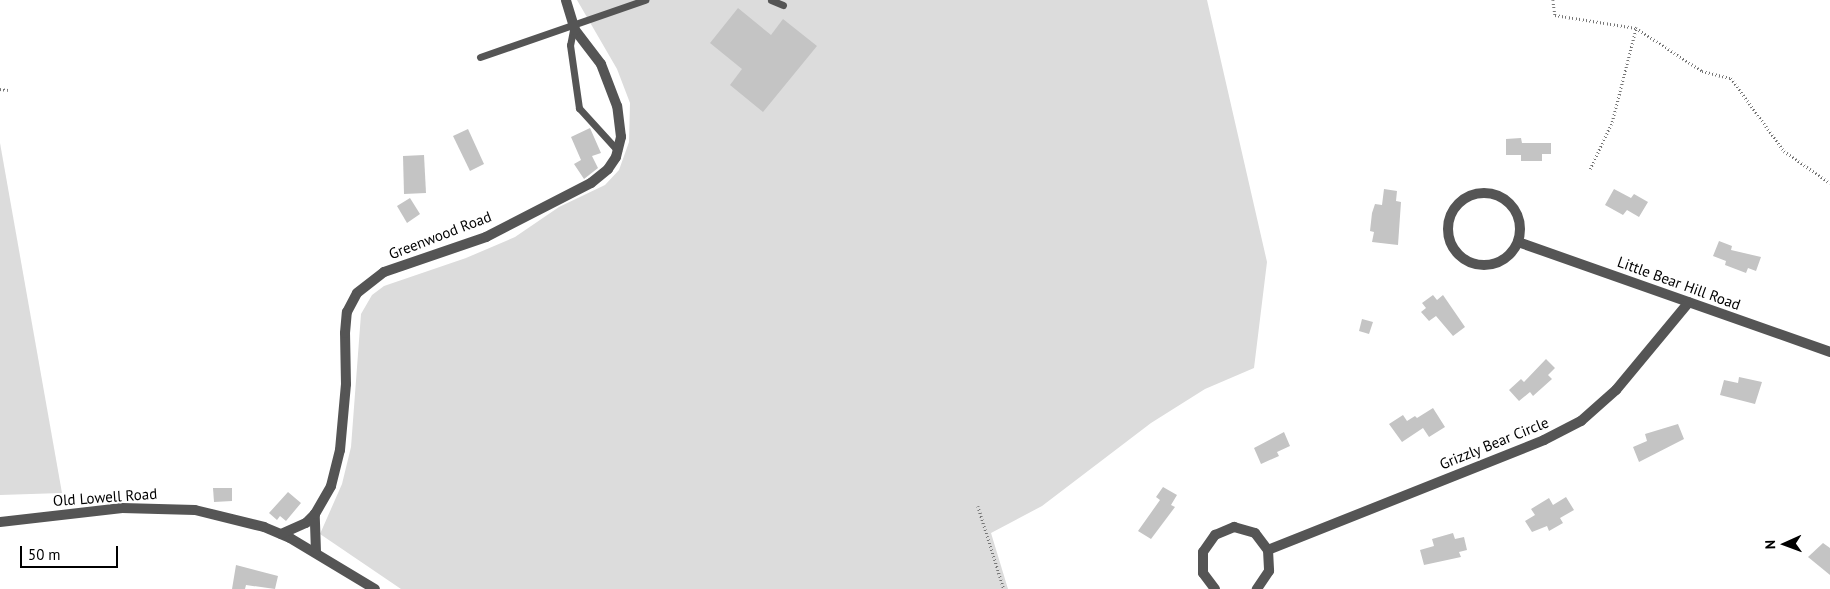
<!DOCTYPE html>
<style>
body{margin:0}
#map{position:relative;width:1830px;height:589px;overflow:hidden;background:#fff;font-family:"PT Sans",sans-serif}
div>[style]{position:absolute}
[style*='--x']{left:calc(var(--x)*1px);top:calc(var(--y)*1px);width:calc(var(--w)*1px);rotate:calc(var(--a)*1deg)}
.green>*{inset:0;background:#dcdcdc}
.building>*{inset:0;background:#c4c4c4}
.path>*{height:2.5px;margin-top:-1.25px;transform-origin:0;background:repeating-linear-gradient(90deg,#777 0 1px,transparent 0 3.5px)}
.service>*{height:7px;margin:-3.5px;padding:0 3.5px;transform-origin:3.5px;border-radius:3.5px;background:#555}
.minor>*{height:10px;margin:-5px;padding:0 5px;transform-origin:5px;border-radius:5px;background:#555}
.minor>.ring{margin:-5px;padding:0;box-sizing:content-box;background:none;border:10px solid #555;border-radius:50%}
span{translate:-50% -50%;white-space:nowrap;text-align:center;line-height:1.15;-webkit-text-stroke:4px #fff;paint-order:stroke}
.street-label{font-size:15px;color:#000}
.north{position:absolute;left:1760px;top:519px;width:50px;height:50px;-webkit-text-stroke:4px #fff;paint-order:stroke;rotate:268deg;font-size:14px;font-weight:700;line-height:20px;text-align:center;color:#000}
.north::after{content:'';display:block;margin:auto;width:18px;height:22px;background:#000;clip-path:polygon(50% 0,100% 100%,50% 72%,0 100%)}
.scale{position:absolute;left:20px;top:546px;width:98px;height:22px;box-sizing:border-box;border:2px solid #000;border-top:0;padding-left:6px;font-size:15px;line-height:18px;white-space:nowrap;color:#000;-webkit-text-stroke:4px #fff;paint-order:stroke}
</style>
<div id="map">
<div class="green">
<i style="clip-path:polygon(577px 0,1207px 0,1267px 262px,1254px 368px,1205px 389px,1151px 423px,1042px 506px,991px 533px,1008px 589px,401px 589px,320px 534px,342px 484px,351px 447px,361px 314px,372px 295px,384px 286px,466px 258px,515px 237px,559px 207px,605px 185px,619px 170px,629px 142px,630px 103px,617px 69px)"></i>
<i style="clip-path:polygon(0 143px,62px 493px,0 495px)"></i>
</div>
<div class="building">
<i style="clip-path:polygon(738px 8px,771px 35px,783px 19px,817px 46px,763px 112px,730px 85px,742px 69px,710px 43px)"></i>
<i style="clip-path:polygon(590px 128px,601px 153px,592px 156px,598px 168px,584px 179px,574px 164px,581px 160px,571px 137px)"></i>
<i style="clip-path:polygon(468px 129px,484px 164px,470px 171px,453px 136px)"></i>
<i style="clip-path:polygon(1521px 138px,1522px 143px,1551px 143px,1551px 154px,1542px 154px,1542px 161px,1521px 161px,1521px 155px,1506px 155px,1506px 139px)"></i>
<i style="clip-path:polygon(424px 155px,426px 193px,404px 194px,403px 156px)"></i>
<i style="clip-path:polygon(1384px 189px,1397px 191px,1396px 201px,1401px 202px,1398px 245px,1372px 242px,1374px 232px,1370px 231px,1372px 213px,1375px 204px,1382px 205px)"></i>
<i style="clip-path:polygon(1614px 189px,1631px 198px,1634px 194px,1648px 202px,1639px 217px,1627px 210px,1623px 215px,1605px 205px)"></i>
<i style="clip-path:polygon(410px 198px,420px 214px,407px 223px,397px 206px)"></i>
<i style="clip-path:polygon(1719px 241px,1732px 246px,1731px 250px,1761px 257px,1756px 271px,1748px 268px,1746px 273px,1725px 265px,1726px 261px,1713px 256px)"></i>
<i style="clip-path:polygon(1433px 295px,1437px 300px,1443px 295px,1465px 327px,1453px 336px,1436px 316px,1429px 321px,1421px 312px,1426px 308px,1422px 303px)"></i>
<i style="clip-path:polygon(1362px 319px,1373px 322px,1369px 334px,1359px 331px)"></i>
<i style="clip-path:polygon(1546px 359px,1555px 368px,1548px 375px,1552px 379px,1533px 396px,1530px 392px,1519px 401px,1509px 390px,1521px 379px,1524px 382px)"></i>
<i style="clip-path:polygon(1739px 377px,1762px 382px,1755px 404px,1720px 395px,1724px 380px,1738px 383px)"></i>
<i style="clip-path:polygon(1433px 408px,1445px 427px,1429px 437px,1423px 428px,1402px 442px,1389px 424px,1403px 415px,1407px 421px,1415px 416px,1417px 418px)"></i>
<i style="clip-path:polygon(1678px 424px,1684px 439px,1639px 462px,1633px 447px,1647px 441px,1645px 434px)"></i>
<i style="clip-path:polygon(1284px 432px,1290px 446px,1277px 452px,1279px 456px,1261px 464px,1254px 448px)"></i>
<i style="clip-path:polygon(1163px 487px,1177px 495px,1171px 505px,1175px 507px,1151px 539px,1138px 531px,1160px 500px,1156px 497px)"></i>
<i style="clip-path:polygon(213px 488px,232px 488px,232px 501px,214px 502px)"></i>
<i style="clip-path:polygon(288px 492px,301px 503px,286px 521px,280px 516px,277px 520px,269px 513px)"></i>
<i style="clip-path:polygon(1566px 497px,1574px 510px,1560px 518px,1563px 523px,1549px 531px,1547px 526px,1532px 532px,1525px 521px,1535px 515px,1531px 509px,1549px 498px,1553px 505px)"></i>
<i style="clip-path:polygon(1453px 533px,1455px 539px,1464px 537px,1467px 550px,1459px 552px,1461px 557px,1424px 565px,1420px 550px,1434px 546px,1432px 539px)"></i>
<i style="clip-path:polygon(1823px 543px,1830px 548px,1830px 575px,1808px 557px)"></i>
<i style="clip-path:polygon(236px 565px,278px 576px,275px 589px,246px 585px,245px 589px,232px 589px)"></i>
</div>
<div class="path">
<i style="--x:1553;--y:0;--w:15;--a:82"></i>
<i style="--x:1555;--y:15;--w:82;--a:9.1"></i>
<i style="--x:1636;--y:28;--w:79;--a:33.1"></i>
<i style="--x:1702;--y:71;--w:30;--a:14"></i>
<i style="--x:1731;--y:78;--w:90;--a:54"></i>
<i style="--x:1784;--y:151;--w:56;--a:34.8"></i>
<i style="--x:0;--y:89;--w:8;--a:7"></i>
<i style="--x:1590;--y:169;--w:52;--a:-64.9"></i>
<i style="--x:1612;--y:122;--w:97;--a:-75.7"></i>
<i style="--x:978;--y:506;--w:87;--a:72.6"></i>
</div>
<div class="service">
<i style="--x:771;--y:0;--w:13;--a:23"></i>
<i style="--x:574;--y:25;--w:20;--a:101"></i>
<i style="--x:570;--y:45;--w:64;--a:81.9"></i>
<i style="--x:579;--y:108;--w:58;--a:47.8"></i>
<i style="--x:480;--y:57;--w:175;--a:-19.1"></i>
</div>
<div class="minor">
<i class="ring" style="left:1448px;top:193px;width:62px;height:62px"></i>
<i style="--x:1518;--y:242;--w:331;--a:19.4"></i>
<i style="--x:0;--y:522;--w:123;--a:-6.5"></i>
<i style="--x:122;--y:508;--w:73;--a:1.6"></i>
<i style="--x:195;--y:510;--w:71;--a:13.8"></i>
<i style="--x:264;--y:527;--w:28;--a:23"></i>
<i style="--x:290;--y:538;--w:99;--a:31"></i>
<i style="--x:281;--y:534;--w:27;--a:-24"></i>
<i style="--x:306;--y:523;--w:13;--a:-45"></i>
<i style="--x:1268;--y:550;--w:297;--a:-21.7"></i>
<i style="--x:1544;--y:440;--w:42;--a:-27.2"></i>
<i style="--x:1581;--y:421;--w:47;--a:-41.5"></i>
<i style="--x:1616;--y:390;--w:114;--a:-50.3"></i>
<i style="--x:316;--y:552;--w:38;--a:-92"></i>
<i style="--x:315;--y:514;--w:32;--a:-60"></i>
<i style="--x:331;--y:486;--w:37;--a:-76"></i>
<i style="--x:340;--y:450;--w:66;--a:-84.8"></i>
<i style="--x:346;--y:384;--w:51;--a:-91.1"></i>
<i style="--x:345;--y:333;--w:21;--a:-85"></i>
<i style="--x:347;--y:312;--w:21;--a:-62"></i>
<i style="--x:357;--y:293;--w:34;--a:-38"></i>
<i style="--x:384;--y:272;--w:108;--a:-18.9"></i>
<i style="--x:486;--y:237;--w:118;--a:-27.2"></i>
<i style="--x:591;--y:183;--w:22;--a:-39"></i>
<i style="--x:608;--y:169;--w:14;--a:-56"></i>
<i style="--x:616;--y:157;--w:21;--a:-76"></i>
<i style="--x:621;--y:137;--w:31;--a:-97"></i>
<i style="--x:617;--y:106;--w:45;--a:-110.9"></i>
<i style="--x:601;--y:64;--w:43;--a:-127.4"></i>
<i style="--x:575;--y:30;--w:31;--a:-107"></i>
<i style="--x:1215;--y:589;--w:20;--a:-127"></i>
<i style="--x:1203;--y:573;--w:21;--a:-90"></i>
<i style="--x:1203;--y:552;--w:21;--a:-55"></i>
<i style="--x:1215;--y:535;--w:21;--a:-23"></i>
<i style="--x:1234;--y:527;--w:22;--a:16"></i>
<i style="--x:1255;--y:533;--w:21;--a:53"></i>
<i style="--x:1268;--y:550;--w:21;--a:87"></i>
<i style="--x:1269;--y:571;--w:22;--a:124"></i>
</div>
<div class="street-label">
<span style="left:440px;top:235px;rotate:-21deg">Greenwood Road</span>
<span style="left:1679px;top:283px;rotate:20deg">Little Bear Hill Road</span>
<span style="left:1494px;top:443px;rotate:-22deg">Grizzly Bear Circle</span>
<span style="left:105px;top:497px;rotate:-4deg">Old Lowell Road</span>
</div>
<div class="north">N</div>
<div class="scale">50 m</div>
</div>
